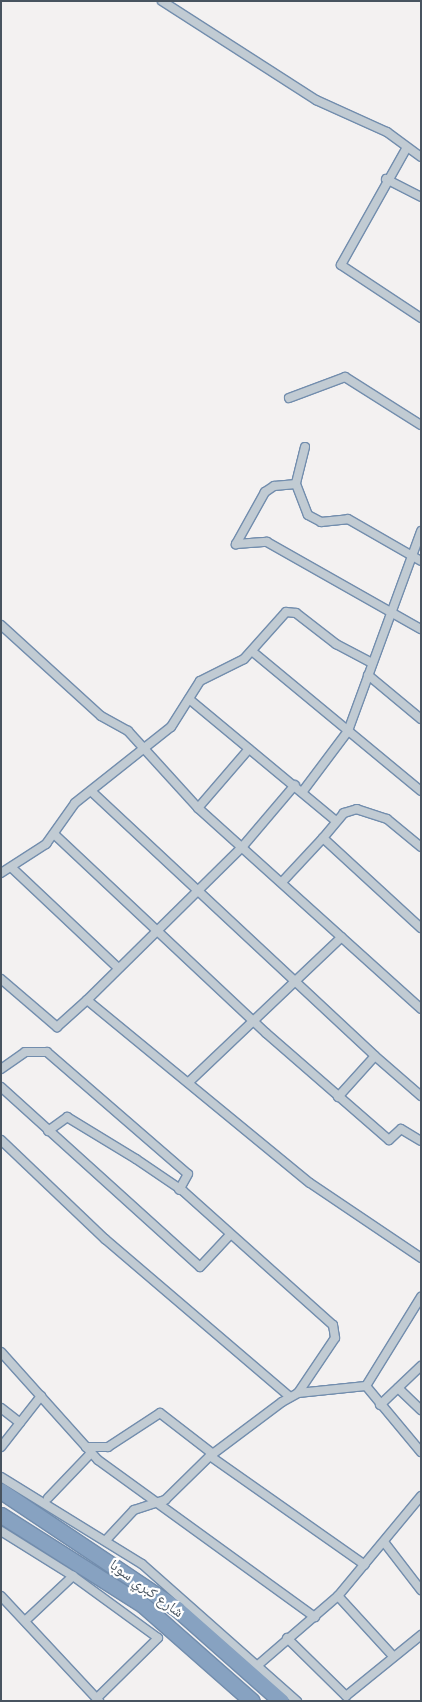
<!DOCTYPE html>
<meta charset="utf-8">
<style>
body{margin:0}
#map{position:relative;width:422px;height:1702px;overflow:hidden;background:#f3f1f1;font-family:Lato,"Noto Naskh Arabic",sans-serif}
div>[style]{position:absolute}
[style*='--x']{left:calc(var(--x)*1px);top:calc(var(--y)*1px);width:calc(var(--w)*1px);rotate:calc(var(--a)*1deg)}
.roads{filter:drop-shadow(1px 0 #728dad) drop-shadow(-1px 0 #728dad) drop-shadow(0 1px #728dad) drop-shadow(0 -1px #728dad)}
.street>*{height:8px;margin:-4px;padding:0 4px;transform-origin:4px;border-radius:4px;background:#c1cbd3}
.highway>*{height:15px;margin:-7.5px;padding:0 7.5px;transform-origin:7.5px;border-radius:7.5px;background:#87a2c1}
span{translate:-50% -50%;white-space:nowrap;text-align:center;line-height:1.15;-webkit-text-stroke:4.5px #fff;paint-order:stroke}
.street-label{font-size:15px;color:#485460}
.frame{position:absolute;inset:0;border:2px solid #485460;pointer-events:none}
</style>
<div id="map">
<div class="roads">
<div class="street">
<i style="--x:162;--y:1;--w:183;--a:32.7"></i>
<i style="--x:316;--y:100;--w:78;--a:24.3"></i>
<i style="--x:387;--y:132;--w:42;--a:36.3"></i>
<i style="--x:406;--y:149;--w:133;--a:119.3"></i>
<i style="--x:341;--y:265;--w:96;--a:33.5"></i>
<i style="--x:386;--y:179;--w:39;--a:27"></i>
<i style="--x:289;--y:398;--w:60;--a:-20.6"></i>
<i style="--x:345;--y:377;--w:90;--a:32.3"></i>
<i style="--x:305;--y:447;--w:38;--a:104"></i>
<i style="--x:296;--y:484;--w:33;--a:69"></i>
<i style="--x:308;--y:515;--w:15;--a:28"></i>
<i style="--x:321;--y:522;--w:27;--a:-6"></i>
<i style="--x:348;--y:519;--w:84;--a:29.9"></i>
<i style="--x:296;--y:484;--w:22;--a:175"></i>
<i style="--x:274;--y:486;--w:11;--a:146"></i>
<i style="--x:265;--y:492;--w:60;--a:119.1"></i>
<i style="--x:236;--y:544;--w:31;--a:-4"></i>
<i style="--x:267;--y:542;--w:177;--a:29.5"></i>
<i style="--x:1;--y:625;--w:135;--a:42.3"></i>
<i style="--x:101;--y:716;--w:31;--a:29"></i>
<i style="--x:128;--y:731;--w:104;--a:47.7"></i>
<i style="--x:198;--y:808;--w:300;--a:42"></i>
<i style="--x:253;--y:652;--w:218;--a:39.6"></i>
<i style="--x:368;--y:675;--w:69;--a:39.7"></i>
<i style="--x:189;--y:699;--w:191;--a:39.7"></i>
<i style="--x:91;--y:791;--w:388;--a:43"></i>
<i style="--x:303;--y:791;--w:75;--a:-53.1"></i>
<i style="--x:348;--y:731;--w:213;--a:-69.9"></i>
<i style="--x:198;--y:808;--w:78;--a:-49.2"></i>
<i style="--x:54;--y:834;--w:291;--a:43.2"></i>
<i style="--x:266;--y:1033;--w:163;--a:41"></i>
<i style="--x:389;--y:1140;--w:16;--a:-43"></i>
<i style="--x:401;--y:1129;--w:23;--a:31"></i>
<i style="--x:421;--y:847;--w:44;--a:-140.5"></i>
<i style="--x:387;--y:819;--w:32;--a:-162"></i>
<i style="--x:357;--y:809;--w:14;--a:163"></i>
<i style="--x:344;--y:813;--w:33;--a:130"></i>
<i style="--x:323;--y:838;--w:133;--a:42.6"></i>
<i style="--x:12;--y:868;--w:144;--a:43.3"></i>
<i style="--x:1;--y:873;--w:54;--a:-32.8"></i>
<i style="--x:46;--y:844;--w:50;--a:-54.7"></i>
<i style="--x:75;--y:803;--w:122;--a:-38.4"></i>
<i style="--x:171;--y:727;--w:54;--a:-57.8"></i>
<i style="--x:200;--y:681;--w:49;--a:-26.6"></i>
<i style="--x:244;--y:659;--w:63;--a:-48.2"></i>
<i style="--x:286;--y:612;--w:10;--a:6"></i>
<i style="--x:296;--y:613;--w:51;--a:37.8"></i>
<i style="--x:336;--y:644;--w:41;--a:27.8"></i>
<i style="--x:282;--y:882;--w:60;--a:-47"></i>
<i style="--x:1;--y:979;--w:74;--a:40.6"></i>
<i style="--x:57;--y:1027;--w:40;--a:-42"></i>
<i style="--x:87;--y:1000;--w:288;--a:39.4"></i>
<i style="--x:310;--y:1183;--w:134;--a:34"></i>
<i style="--x:87;--y:1000;--w:219;--a:-44.6"></i>
<i style="--x:243;--y:846;--w:80;--a:-49.6"></i>
<i style="--x:1;--y:1069;--w:29;--a:-35"></i>
<i style="--x:25;--y:1052;--w:22;--a:0"></i>
<i style="--x:47;--y:1052;--w:186;--a:40.9"></i>
<i style="--x:188;--y:1174;--w:18;--a:119"></i>
<i style="--x:190;--y:1081;--w:209;--a:-43.5"></i>
<i style="--x:1;--y:1087;--w:268;--a:42.1"></i>
<i style="--x:200;--y:1267;--w:42;--a:-46.9"></i>
<i style="--x:338;--y:1097;--w:55;--a:-47.9"></i>
<i style="--x:375;--y:1056;--w:61;--a:41"></i>
<i style="--x:48;--y:1131;--w:24;--a:-36"></i>
<i style="--x:67;--y:1117;--w:81;--a:31.3"></i>
<i style="--x:136;--y:1159;--w:57;--a:34.2"></i>
<i style="--x:183;--y:1191;--w:201;--a:41.8"></i>
<i style="--x:333;--y:1325;--w:13;--a:81"></i>
<i style="--x:335;--y:1338;--w:66;--a:123.9"></i>
<i style="--x:1;--y:1140;--w:144;--a:43.6"></i>
<i style="--x:105;--y:1239;--w:243;--a:40.5"></i>
<i style="--x:1;--y:1352;--w:145;--a:48.1"></i>
<i style="--x:98;--y:1460;--w:268;--a:35.9"></i>
<i style="--x:366;--y:1386;--w:105;--a:-58.3"></i>
<i style="--x:366;--y:1386;--w:86;--a:50.2"></i>
<i style="--x:398;--y:1388;--w:32;--a:44"></i>
<i style="--x:380;--y:1405;--w:57;--a:-43.6"></i>
<i style="--x:1;--y:1408;--w:24;--a:38"></i>
<i style="--x:1;--y:1447;--w:65;--a:-51.9"></i>
<i style="--x:86;--y:1447;--w:22;--a:0"></i>
<i style="--x:108;--y:1447;--w:62;--a:-33.2"></i>
<i style="--x:160;--y:1413;--w:67;--a:37.7"></i>
<i style="--x:210;--y:1456;--w:189;--a:35.1"></i>
<i style="--x:1;--y:1477;--w:166;--a:31.7"></i>
<i style="--x:142;--y:1564;--w:207;--a:41.5"></i>
<i style="--x:48;--y:1498;--w:62;--a:-46.3"></i>
<i style="--x:1;--y:1531;--w:85;--a:32"></i>
<i style="--x:73;--y:1576;--w:105;--a:36.1"></i>
<i style="--x:158;--y:1638;--w:86;--a:135.5"></i>
<i style="--x:106;--y:1540;--w:41;--a:-47"></i>
<i style="--x:134;--y:1510;--w:33;--a:-18"></i>
<i style="--x:165;--y:1500;--w:63;--a:-44.4"></i>
<i style="--x:210;--y:1456;--w:90;--a:-36.9"></i>
<i style="--x:282;--y:1402;--w:18;--a:-29"></i>
<i style="--x:298;--y:1393;--w:68;--a:-5.9"></i>
<i style="--x:384;--y:1542;--w:61;--a:52.4"></i>
<i style="--x:1;--y:1596;--w:144;--a:47"></i>
<i style="--x:338;--y:1596;--w:81;--a:47.5"></i>
<i style="--x:25;--y:1621;--w:66;--a:-43.2"></i>
<i style="--x:287;--y:1638;--w:83;--a:44.5"></i>
<i style="--x:346;--y:1696;--w:97;--a:-39.1"></i>
<i style="--x:258;--y:1665;--w:106;--a:-40.8"></i>
<i style="--x:338;--y:1596;--w:130;--a:-50.3"></i>
</div>
<div class="highway">
<i style="--x:1;--y:1491;--w:212;--a:33.8"></i>
<i style="--x:177;--y:1609;--w:139;--a:41.5"></i>
<i style="--x:1;--y:1515;--w:168;--a:32.4"></i>
<i style="--x:143;--y:1605;--w:145;--a:41.4"></i>
</div>
</div>
<div class="street-label">
<span style="left:147px;top:1588px;rotate:36deg">شارع كبري سوبا</span>
</div>
<div class="frame"></div>
</div>
